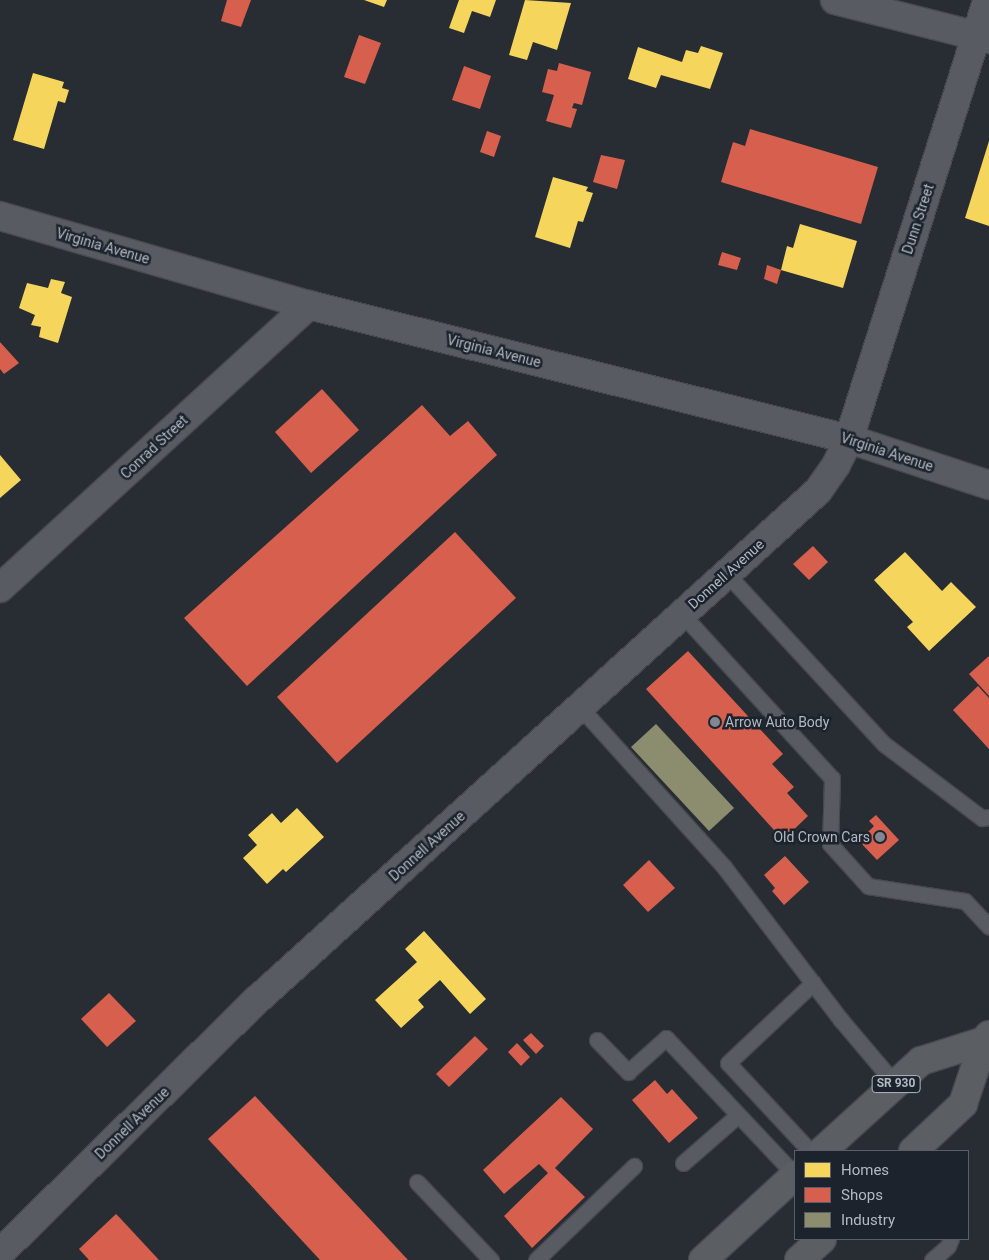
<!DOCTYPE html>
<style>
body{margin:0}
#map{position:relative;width:989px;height:1260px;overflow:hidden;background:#282d33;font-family:Roboto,sans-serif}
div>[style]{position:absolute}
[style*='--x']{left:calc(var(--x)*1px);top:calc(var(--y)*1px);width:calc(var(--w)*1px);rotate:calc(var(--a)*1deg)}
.homes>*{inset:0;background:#f6d55c}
.shops>*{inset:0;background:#d6604d}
.industry>*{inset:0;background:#8c8c6e}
.roads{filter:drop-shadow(1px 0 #46494e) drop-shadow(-1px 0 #46494e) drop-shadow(0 1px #46494e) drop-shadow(0 -1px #46494e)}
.service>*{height:15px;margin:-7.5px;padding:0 7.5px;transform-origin:7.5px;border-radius:7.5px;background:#585b61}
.minor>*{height:28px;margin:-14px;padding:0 14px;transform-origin:14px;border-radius:14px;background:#585b61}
.trunk>*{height:28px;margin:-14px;padding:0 14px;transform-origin:14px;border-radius:14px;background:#5b5e62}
.dots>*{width:14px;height:14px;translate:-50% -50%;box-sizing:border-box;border:2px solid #1d232c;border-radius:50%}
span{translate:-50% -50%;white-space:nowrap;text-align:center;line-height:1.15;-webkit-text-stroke:5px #1d232c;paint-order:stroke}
.shield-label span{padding:1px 4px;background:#1d232c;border:1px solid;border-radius:4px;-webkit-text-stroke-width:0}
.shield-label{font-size:12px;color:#b2b9c4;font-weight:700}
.street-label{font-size:14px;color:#b2b9c4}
.poi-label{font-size:14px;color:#b2b9c4}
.left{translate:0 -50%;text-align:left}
.right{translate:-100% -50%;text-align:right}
.legend{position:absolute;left:794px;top:1150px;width:175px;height:90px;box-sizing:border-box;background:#1d232c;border:1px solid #595f69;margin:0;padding:6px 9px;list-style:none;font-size:15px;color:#b2b9c4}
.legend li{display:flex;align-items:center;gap:10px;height:25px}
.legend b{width:25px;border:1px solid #595f69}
</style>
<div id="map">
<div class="homes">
<i style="clip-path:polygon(364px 0,387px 0,384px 7px)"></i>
<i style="clip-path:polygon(459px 0,496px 0,490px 17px,472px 11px,464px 33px,449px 28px)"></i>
<i style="clip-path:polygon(525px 0,571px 3px,557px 50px,533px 42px,527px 60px,509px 55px)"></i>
<i style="clip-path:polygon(701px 46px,723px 53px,710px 89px,661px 75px,656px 88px,628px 79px,638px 47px,682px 62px,686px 50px,698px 53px)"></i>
<i style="clip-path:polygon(33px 73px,64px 82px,62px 88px,69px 90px,65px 103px,58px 101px,44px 149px,13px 140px)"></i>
<i style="clip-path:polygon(989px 141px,989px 226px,965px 218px)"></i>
<i style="clip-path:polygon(553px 177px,588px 187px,586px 191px,593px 193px,583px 222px,578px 221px,570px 248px,535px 237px)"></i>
<i style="clip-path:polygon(800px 224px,857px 241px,843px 288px,781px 270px,787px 246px,793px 248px)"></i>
<i style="clip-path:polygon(51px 279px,65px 282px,61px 293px,72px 297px,58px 343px,39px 337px,41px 327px,31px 325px,35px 315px,19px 308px,27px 283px,48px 288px)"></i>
<i style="clip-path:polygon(0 455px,21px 480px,0 498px)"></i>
<i style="clip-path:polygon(905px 552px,942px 591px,951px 582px,976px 607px,929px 651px,907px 627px,913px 622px,874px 580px)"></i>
<i style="clip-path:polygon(297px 808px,324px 837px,286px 872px,283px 869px,267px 884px,243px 858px,257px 845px,248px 835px,272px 813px,281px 823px)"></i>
<i style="clip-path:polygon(424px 931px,486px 999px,470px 1014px,440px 980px,418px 1000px,424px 1007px,401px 1028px,375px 1000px,417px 962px,405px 949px)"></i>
</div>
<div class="shops">
<i style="clip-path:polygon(227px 0,251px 0,241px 27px,221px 21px)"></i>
<i style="clip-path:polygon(359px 35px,381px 43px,365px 84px,344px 77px)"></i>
<i style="clip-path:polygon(559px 63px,591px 72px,582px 105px,574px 103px,572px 108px,577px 109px,571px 128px,546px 121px,554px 95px,542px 92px,548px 69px,557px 71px)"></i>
<i style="clip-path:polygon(464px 66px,491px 76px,480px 109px,452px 100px)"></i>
<i style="clip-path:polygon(750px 129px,878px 167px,861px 224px,721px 182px,733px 142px,745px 146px)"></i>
<i style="clip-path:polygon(487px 131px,501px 136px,494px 157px,480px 152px)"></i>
<i style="clip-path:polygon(601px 155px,625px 160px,617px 189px,593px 182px)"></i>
<i style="clip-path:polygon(722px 252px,741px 258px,737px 270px,718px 265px)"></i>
<i style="clip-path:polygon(767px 265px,781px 270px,777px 284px,764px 279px)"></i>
<i style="clip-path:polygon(0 342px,19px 363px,4px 374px,0 369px)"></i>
<i style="clip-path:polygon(322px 389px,359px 430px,311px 473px,275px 432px)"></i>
<i style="clip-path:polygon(422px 405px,450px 436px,468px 421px,497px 455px,247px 686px,184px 618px)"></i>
<i style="clip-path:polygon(455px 532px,516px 598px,337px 763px,277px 697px)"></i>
<i style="clip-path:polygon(813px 546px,828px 562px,809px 580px,793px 564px)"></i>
<i style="clip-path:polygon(688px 651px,783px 754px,772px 764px,794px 787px,787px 793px,808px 816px,783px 840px,646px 689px)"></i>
<i style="clip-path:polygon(989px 656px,989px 696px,969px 674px)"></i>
<i style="clip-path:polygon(978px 686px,989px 698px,989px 749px,953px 710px)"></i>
<i style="clip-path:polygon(876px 815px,899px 840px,877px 860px,859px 841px,874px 826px,869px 821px)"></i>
<i style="clip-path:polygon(785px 856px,809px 882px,784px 905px,772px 891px,775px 888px,764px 875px)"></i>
<i style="clip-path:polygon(649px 860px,675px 888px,648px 912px,623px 885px)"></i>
<i style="clip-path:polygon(109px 993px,136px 1021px,107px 1047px,81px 1019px)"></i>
<i style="clip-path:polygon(531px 1033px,544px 1046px,536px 1054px,523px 1040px)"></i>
<i style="clip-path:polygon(475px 1036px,488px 1049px,449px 1087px,436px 1074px)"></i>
<i style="clip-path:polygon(517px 1043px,530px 1057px,521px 1066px,508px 1052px)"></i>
<i style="clip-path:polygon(655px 1080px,667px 1094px,672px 1089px,698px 1118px,669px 1143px,632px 1100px)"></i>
<i style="clip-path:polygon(255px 1096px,408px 1260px,320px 1260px,208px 1139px)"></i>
<i style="clip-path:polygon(561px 1097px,593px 1129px,555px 1168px,585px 1197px,532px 1248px,504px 1216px,548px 1173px,539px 1164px,504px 1194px,483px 1170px)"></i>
<i style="clip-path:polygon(116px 1214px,120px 1218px,159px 1260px,89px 1260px,79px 1249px)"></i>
</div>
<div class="industry">
<i style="clip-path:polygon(656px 724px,734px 808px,709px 831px,631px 747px)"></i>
</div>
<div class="roads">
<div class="service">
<i style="--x:727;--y:574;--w:231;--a:47.3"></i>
<i style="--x:884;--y:744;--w:123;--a:37.1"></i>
<i style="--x:982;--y:818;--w:7;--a:-8"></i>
<i style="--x:682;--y:614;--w:222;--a:47.6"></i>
<i style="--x:832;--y:778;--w:66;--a:91.7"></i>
<i style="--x:830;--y:844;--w:57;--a:47.9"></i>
<i style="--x:868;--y:886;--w:98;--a:8.8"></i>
<i style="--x:965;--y:901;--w:35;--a:47"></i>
<i style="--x:580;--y:707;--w:215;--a:48"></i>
<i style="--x:724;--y:867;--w:193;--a:52.6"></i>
<i style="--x:841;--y:1020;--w:84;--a:49.8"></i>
<i style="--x:597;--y:1040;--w:45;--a:45.9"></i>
<i style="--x:628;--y:1072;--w:51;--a:-41.8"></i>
<i style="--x:666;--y:1038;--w:188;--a:46.7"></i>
<i style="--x:810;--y:1151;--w:120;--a:-133"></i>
<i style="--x:728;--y:1063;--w:117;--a:-43.3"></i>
<i style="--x:683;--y:1163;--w:73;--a:-41.1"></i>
<i style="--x:417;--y:1182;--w:108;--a:46.5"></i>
<i style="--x:536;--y:1260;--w:136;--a:-43.8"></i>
<i style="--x:932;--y:1260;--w:21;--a:-41"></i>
<i style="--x:948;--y:1246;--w:8;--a:-67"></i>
</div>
<div class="minor">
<i style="--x:835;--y:0;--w:159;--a:14.2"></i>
<i style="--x:0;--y:216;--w:322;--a:16.1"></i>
<i style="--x:309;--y:305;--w:556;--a:13.94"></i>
<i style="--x:849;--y:439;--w:147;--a:18.2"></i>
<i style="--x:0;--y:588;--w:419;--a:-42.5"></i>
<i style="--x:0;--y:1253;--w:361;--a:-44.6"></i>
<i style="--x:257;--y:1000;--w:757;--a:-42.22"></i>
<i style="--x:818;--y:491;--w:32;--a:-55"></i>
<i style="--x:836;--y:465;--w:29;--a:-63"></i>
<i style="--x:849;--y:439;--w:460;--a:-72.5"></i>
</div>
<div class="trunk">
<i style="--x:822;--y:1151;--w:134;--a:-42.3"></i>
<i style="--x:921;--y:1061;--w:66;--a:-17.6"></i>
<i style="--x:913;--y:1151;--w:69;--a:-43.2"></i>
<i style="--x:963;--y:1104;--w:66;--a:-71.6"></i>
<i style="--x:984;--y:1041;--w:8;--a:-50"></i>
<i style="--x:703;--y:1260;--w:125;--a:-42.7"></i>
<i style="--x:799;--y:1260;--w:31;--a:-42"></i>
</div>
</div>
<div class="dots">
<i style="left:715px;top:722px;background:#828891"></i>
<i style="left:880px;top:837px;background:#828891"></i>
</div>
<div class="shield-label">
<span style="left:896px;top:1084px">SR 930</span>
</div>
<div class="street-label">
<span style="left:918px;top:219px;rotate:-72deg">Dunn Street</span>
<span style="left:103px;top:246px;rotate:16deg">Virginia Avenue</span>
<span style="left:494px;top:351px;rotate:14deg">Virginia Avenue</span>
<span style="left:154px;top:447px;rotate:-43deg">Conrad Street</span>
<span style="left:887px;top:452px;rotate:18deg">Virginia Avenue</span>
<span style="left:726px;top:574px;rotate:-42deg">Donnell Avenue</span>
<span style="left:427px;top:846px;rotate:-42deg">Donnell Avenue</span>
<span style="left:132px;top:1123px;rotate:-44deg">Donnell Avenue</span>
</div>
<div class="poi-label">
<span class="left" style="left:725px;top:722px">Arrow Auto Body</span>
<span class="right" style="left:870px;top:837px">Old Crown Cars</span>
</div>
<ul class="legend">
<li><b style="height:14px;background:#f6d55c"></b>Homes</li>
<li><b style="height:14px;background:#d6604d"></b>Shops</li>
<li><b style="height:14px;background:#8c8c6e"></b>Industry</li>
</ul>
</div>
